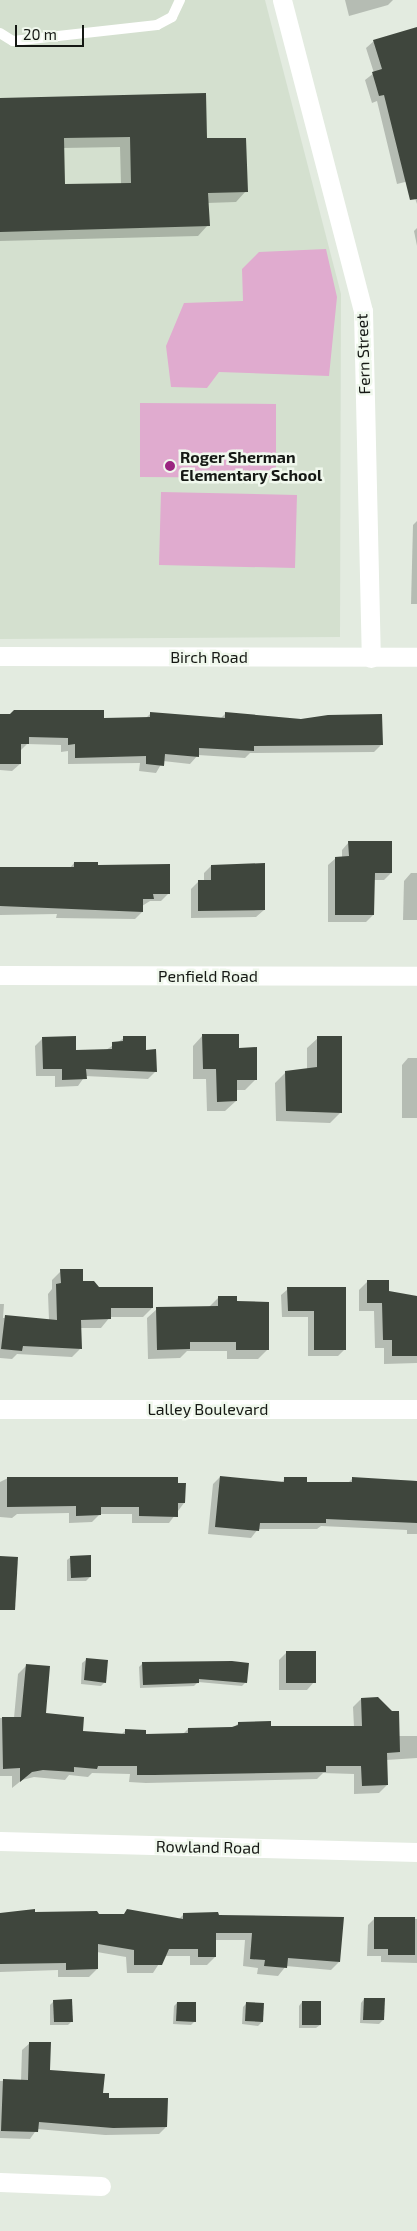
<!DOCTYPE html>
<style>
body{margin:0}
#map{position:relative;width:417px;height:2231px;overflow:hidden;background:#e3ebe0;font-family:"Exo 2",sans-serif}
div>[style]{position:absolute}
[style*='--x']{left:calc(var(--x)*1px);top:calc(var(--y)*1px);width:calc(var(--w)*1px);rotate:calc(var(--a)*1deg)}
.built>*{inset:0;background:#d4e0cf}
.green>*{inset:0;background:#e0abcf}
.shadow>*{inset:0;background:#0003}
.building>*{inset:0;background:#3f463d}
.lane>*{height:10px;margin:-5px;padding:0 5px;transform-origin:5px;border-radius:5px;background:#fff}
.street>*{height:19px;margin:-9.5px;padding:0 9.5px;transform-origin:9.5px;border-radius:9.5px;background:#fff}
.dots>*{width:14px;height:14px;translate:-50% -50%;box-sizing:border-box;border:2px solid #f0f8ed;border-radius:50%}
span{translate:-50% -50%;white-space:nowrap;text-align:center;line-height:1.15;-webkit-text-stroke:5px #f0f8ed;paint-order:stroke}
.street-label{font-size:16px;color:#151814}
.poi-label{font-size:16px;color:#151814;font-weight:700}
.left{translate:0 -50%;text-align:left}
.scale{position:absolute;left:15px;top:25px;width:69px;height:22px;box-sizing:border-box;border:2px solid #151814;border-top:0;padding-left:6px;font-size:15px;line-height:18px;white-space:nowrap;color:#151814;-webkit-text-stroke:4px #f0f8ed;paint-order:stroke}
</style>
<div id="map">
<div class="built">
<i style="clip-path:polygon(0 0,265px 0,341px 294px,340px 637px,0 639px)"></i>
</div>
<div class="green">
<i style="clip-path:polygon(326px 249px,337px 297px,329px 376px,219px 372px,207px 388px,171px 387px,166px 346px,184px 303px,243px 301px,242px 269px,259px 252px)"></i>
<i style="clip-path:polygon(140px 403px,276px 404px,276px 478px,140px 477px)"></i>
<i style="clip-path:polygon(161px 492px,297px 495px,295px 568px,159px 565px)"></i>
</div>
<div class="shadow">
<i style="clip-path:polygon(345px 0,393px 0,388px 5px,349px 16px)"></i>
<i style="clip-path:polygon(417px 32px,417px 204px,409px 181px,397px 184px,377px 101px,372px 103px,365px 80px,374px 73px,366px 48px,374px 41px)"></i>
<i style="clip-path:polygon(evenodd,0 100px,206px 140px,246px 191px,236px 202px,207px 203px,208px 225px,198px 236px,0 241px,0 100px,120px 147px,121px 184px,64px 186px,63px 148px,120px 147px)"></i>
<i style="clip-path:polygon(417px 228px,417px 246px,414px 231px)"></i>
<i style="clip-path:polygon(417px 521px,417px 604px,411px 604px,413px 525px)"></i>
<i style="clip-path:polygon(151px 713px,220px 719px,226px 713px,381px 745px,374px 752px,250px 753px,245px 758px,198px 755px,190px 764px,163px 761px,156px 773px,139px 771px,140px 763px,68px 764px,68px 751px,61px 752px,61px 745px,27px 744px,20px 751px,20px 764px,12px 771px,0 770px,0 715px,103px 719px,146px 718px)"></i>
<i style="clip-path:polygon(349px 842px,391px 873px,384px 880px,373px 880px,373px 915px,366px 922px,328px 922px,328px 865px,336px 858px,342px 858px,342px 850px)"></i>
<i style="clip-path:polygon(74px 863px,96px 867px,169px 893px,161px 901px,150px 901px,142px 906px,142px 912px,135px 919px,56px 918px,57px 914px,0 915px,0 868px,70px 868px)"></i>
<i style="clip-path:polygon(211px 866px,264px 910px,256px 917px,191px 918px,191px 889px,199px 881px,204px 881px,204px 873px)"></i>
<i style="clip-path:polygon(411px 873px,417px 873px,417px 920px,403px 920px,404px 881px)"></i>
<i style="clip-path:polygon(203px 1035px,237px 1049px,256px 1079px,245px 1090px,236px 1090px,236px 1101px,225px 1111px,207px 1111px,206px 1079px,193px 1079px,193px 1046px)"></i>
<i style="clip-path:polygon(43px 1038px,75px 1052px,106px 1050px,124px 1038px,145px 1051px,156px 1071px,148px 1079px,85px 1076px,78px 1086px,55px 1087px,55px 1076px,36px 1076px,35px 1046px)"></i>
<i style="clip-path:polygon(318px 1038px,341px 1112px,330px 1123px,276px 1121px,275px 1083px,286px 1072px,307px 1070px,307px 1048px)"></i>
<i style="clip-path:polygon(408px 1058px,417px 1058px,417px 1118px,402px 1118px,402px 1065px)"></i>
<i style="clip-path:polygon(61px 1271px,82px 1283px,152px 1308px,143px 1317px,110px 1317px,101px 1328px,80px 1328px,81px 1348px,72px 1357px,17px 1354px,12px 1359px,0 1358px,0 1304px,4px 1304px,3px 1318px,49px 1320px,48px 1294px,52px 1289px,52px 1280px)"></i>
<i style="clip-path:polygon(367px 1282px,388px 1292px,417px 1298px,417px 1363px,384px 1364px,384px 1348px,375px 1348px,374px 1311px,359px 1311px,359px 1290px)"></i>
<i style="clip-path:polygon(288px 1289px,345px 1289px,345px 1349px,338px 1356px,308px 1356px,308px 1317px,282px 1317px,281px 1295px)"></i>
<i style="clip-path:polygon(219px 1297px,236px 1302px,268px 1349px,258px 1359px,227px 1359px,227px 1351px,187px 1351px,180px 1358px,148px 1359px,147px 1318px,157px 1309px,209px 1307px)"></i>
<i style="clip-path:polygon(220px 1477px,281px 1483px,285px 1479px,306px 1483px,348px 1483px,352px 1479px,417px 1481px,417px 1534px,407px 1534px,407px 1530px,321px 1526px,317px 1529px,258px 1529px,251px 1538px,208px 1534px,213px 1484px)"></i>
<i style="clip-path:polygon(8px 1478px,184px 1503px,169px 1523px,132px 1523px,132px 1514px,100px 1514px,92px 1522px,69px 1523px,69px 1513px,17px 1514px,12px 1518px,0 1517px,0 1482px)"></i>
<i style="clip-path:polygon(71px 1557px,90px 1577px,86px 1581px,67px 1581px,67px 1560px)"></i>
<i style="clip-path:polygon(286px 1653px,314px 1682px,307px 1690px,279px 1690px,279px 1660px)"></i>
<i style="clip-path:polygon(86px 1660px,105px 1682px,101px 1686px,81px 1684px,82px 1663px)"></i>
<i style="clip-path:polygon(143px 1663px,246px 1682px,242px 1686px,198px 1682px,194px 1686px,140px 1688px,139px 1667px)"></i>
<i style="clip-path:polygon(26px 1666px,45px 1714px,82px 1732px,121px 1735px,126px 1730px,145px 1735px,183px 1734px,188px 1729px,234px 1727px,239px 1723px,269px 1727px,354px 1727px,353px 1707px,361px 1699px,398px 1736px,417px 1736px,417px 1758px,386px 1760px,387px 1785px,379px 1793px,354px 1794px,354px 1774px,323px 1773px,317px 1779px,146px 1783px,129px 1782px,130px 1774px,92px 1773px,88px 1777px,69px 1775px,65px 1780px,34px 1777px,22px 1780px,12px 1788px,12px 1776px,0 1776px,0 1718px,14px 1718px,18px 1674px)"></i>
<i style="clip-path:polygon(0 1913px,179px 1919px,184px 1914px,219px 1917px,339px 1962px,331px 1970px,286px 1966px,278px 1976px,257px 1974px,258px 1968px,243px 1966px,245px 1940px,215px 1940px,215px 1957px,207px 1965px,190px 1965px,190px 1956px,164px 1956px,153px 1973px,127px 1973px,126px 1957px,97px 1952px,97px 1969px,89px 1977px,58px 1977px,58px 1970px,0 1972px)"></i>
<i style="clip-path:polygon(375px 1918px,417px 1919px,417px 1963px,381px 1962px,381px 1956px,367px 1956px,368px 1925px)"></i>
<i style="clip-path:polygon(364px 1999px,383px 2020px,379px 2024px,360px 2023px,361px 2003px)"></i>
<i style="clip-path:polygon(54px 2001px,71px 2022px,68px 2025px,50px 2025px,50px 2005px)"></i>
<i style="clip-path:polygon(302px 2002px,320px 2025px,316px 2028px,299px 2028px,299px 2006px)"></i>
<i style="clip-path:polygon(177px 2003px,195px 2021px,191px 2025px,173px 2024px,174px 2006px)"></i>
<i style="clip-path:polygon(247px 2003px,262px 2022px,258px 2026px,242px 2024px,243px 2007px)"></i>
<i style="clip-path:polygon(30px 2043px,49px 2071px,166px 2127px,159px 2134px,105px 2135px,37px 2129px,30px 2139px,0 2138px,0 2081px,21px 2081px,22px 2050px)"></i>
</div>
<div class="building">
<i style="clip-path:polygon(417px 27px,417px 199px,410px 200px,384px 95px,379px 96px,372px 72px,382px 69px,373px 40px)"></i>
<i style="clip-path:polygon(evenodd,206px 93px,207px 138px,246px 138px,248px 192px,208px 193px,210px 226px,0 232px,0 98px,206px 93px,130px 137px,131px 183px,65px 184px,64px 138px,130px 137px)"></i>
<i style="clip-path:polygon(14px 710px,104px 710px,104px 718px,150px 717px,150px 712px,225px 718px,225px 712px,301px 719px,328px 715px,382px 714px,383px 745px,254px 746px,254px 751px,199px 748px,199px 757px,165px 754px,164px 766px,146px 764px,146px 756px,75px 758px,75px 744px,68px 745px,68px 738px,29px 737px,29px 744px,21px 744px,21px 764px,0 764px,0 714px,10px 714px)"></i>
<i style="clip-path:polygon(348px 841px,392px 841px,392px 873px,375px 873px,374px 915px,335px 915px,335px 857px,349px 856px)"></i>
<i style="clip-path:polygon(74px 862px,98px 862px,98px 865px,170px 864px,170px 894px,153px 894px,154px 899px,143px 899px,143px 912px,0 906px,0 867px,74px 867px)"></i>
<i style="clip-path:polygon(265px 863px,265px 910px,198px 911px,198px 880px,211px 880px,211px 865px)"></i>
<i style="clip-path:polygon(202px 1034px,239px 1034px,239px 1048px,257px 1047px,257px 1080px,237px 1080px,237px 1101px,217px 1102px,216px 1069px,203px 1069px)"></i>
<i style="clip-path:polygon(76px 1036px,76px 1050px,112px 1049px,112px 1042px,123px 1041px,123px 1036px,146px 1036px,146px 1050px,156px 1049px,157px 1072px,86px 1069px,87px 1079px,62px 1080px,62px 1069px,43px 1069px,42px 1037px)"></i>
<i style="clip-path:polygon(317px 1036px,342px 1036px,342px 1113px,286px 1111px,285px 1071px,317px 1067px)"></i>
<i style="clip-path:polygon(60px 1269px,83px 1269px,83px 1281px,94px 1281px,99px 1287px,153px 1287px,153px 1308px,111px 1308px,111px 1319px,81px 1320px,82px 1349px,23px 1346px,22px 1351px,1px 1349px,5px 1315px,57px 1320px,56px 1284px,61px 1283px)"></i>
<i style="clip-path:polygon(367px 1280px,389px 1280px,389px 1291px,417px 1296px,417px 1356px,392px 1356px,392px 1340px,383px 1340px,382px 1303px,367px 1303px)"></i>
<i style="clip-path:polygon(287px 1287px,346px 1287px,346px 1350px,314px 1350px,314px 1311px,288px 1311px)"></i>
<i style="clip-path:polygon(218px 1296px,237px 1296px,237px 1301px,269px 1302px,269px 1350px,236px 1350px,236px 1342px,190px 1342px,190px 1349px,157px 1350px,156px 1307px,218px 1306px)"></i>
<i style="clip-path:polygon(220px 1476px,284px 1482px,284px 1477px,307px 1477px,307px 1482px,352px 1482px,352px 1477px,417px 1481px,417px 1523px,326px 1519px,326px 1523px,260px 1523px,259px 1531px,215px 1527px)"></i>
<i style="clip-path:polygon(7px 1477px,178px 1477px,178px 1483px,186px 1483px,185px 1503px,178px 1503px,178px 1517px,139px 1516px,139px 1507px,101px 1507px,101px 1515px,76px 1516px,76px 1506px,7px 1507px)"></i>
<i style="clip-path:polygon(91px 1555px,91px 1577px,71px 1578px,70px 1556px)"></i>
<i style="clip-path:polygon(0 1556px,18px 1557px,15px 1610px,0 1610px)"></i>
<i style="clip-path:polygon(286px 1651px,316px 1651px,316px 1683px,286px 1683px)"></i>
<i style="clip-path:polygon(86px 1658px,108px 1660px,106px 1683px,84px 1680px)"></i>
<i style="clip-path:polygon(232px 1661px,249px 1663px,247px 1683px,199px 1679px,199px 1683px,143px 1685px,142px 1662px)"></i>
<i style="clip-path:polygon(26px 1664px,50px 1666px,46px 1713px,84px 1717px,83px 1731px,125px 1734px,125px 1729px,146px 1730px,146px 1734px,188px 1733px,188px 1728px,232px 1727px,238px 1725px,238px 1722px,271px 1721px,271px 1726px,362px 1726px,361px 1698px,378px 1697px,392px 1711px,399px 1711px,400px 1752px,387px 1753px,388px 1785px,362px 1786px,361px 1766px,326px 1766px,326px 1772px,154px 1775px,137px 1775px,137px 1766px,98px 1766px,97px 1769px,74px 1767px,74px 1772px,43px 1770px,32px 1772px,20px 1782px,20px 1768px,3px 1769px,2px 1717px,21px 1717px)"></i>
<i style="clip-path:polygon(35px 1909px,35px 1912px,97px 1911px,99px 1914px,124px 1914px,127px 1909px,183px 1919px,183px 1913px,218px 1912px,219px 1915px,344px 1917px,340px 1962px,288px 1958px,287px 1968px,264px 1966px,265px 1960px,250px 1959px,252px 1933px,216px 1933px,216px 1957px,198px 1957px,198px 1949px,169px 1949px,162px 1965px,134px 1965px,134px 1950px,98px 1944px,98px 1969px,66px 1970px,66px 1963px,0 1964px,0 1913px)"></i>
<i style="clip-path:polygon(374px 1917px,415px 1917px,415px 1955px,388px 1955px,388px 1949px,374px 1949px)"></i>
<i style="clip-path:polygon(364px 1998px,385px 1998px,384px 2020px,363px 2020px)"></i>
<i style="clip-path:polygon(72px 1999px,73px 2022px,54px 2022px,53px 2000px)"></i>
<i style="clip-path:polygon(302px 2001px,321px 2001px,321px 2025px,302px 2025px)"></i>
<i style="clip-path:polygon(177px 2002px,196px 2002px,196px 2022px,176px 2021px)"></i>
<i style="clip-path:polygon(246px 2002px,264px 2003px,263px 2022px,245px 2021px)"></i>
<i style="clip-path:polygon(29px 2042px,51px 2042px,50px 2070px,105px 2074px,103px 2093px,109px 2093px,109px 2098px,168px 2098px,167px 2127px,113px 2128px,39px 2122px,38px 2132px,1px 2131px,3px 2079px,28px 2080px)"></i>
</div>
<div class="lane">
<i style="--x:0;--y:33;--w:15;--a:32"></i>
<i style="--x:13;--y:41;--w:145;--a:-6.3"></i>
<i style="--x:157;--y:25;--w:17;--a:-28"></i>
<i style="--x:172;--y:17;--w:19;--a:-65"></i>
</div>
<div class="street">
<i style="--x:282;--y:0;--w:321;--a:75.4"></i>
<i style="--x:363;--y:311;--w:347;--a:88.7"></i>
<i style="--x:0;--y:656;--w:417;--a:0.1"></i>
<i style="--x:0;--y:975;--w:417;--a:0.1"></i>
<i style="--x:0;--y:1409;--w:417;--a:0"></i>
<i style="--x:0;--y:1841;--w:417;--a:1.5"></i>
<i style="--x:0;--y:2182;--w:101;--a:2.3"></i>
</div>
<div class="dots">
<i style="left:170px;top:466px;background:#9b2580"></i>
</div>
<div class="street-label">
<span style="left:363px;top:354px;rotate:-92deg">Fern Street</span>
<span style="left:209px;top:657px">Birch Road</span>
<span style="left:208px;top:976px">Penfield Road</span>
<span style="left:208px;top:1409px">Lalley Boulevard</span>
<span style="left:208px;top:1847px;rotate:1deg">Rowland Road</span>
</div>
<div class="poi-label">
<span class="left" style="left:180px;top:466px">Roger Sherman<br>Elementary School</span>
</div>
<div class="scale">20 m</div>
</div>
